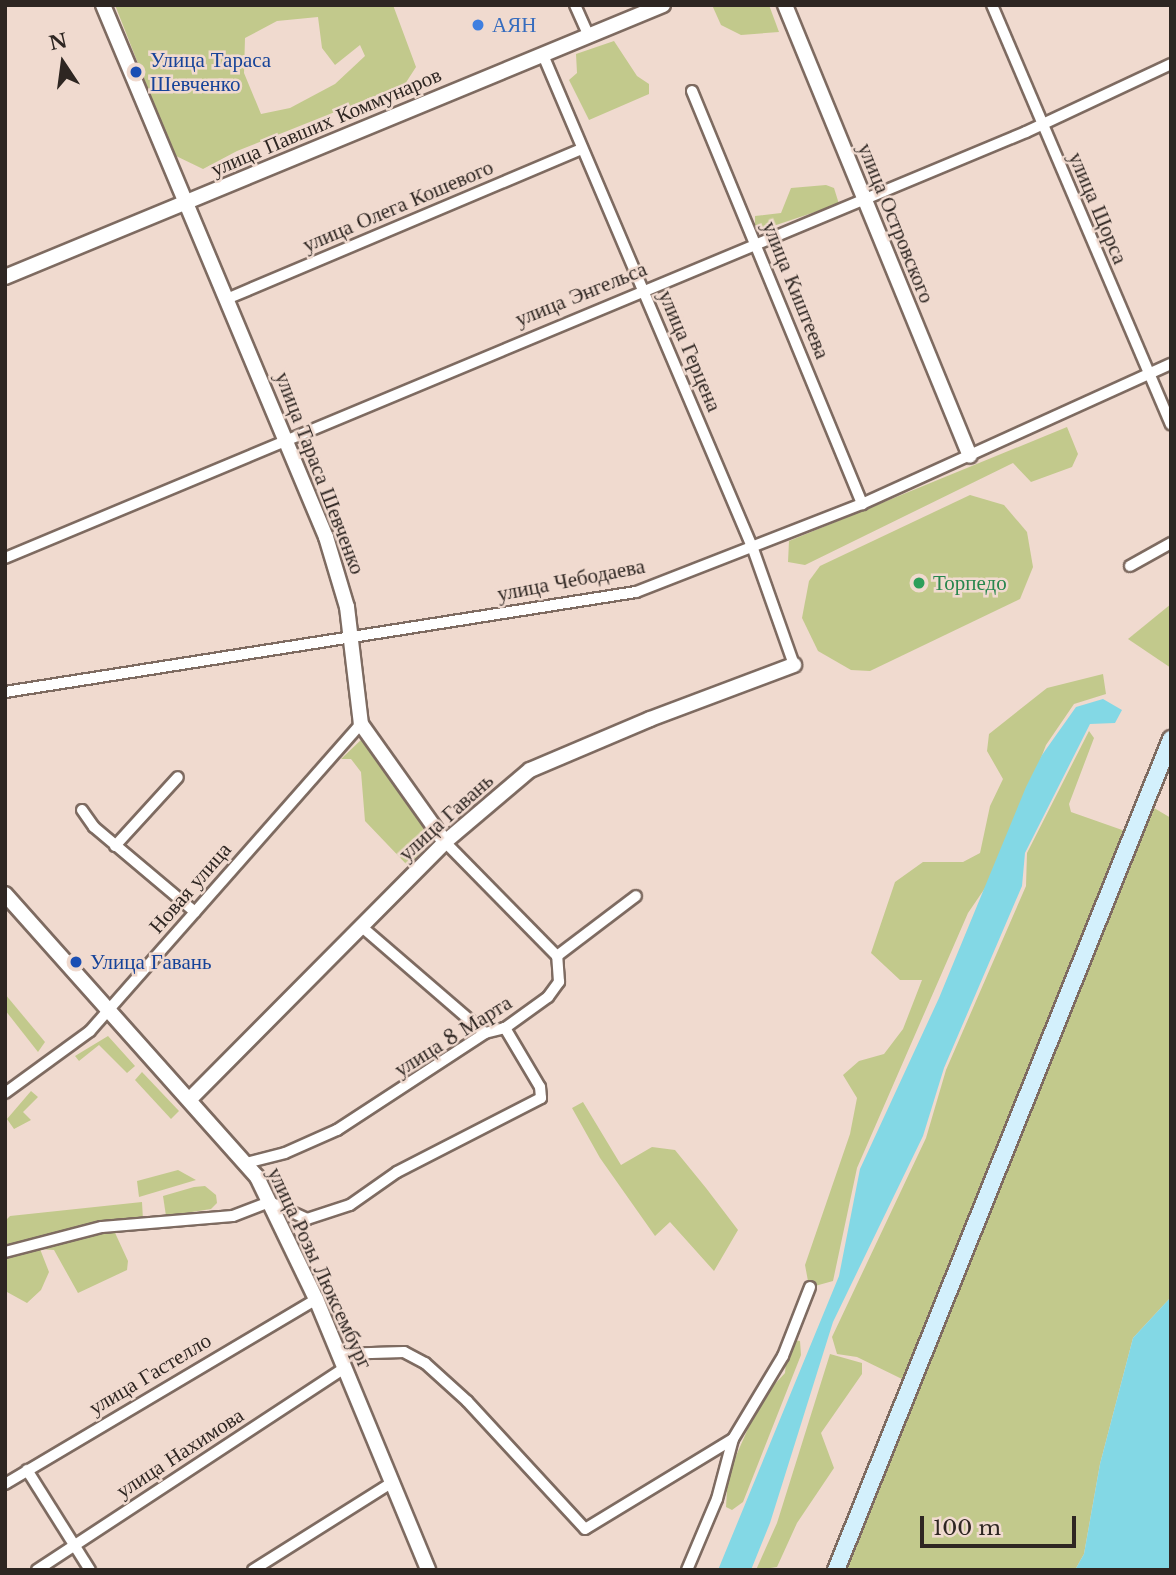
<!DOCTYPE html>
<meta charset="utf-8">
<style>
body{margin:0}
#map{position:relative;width:1176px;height:1575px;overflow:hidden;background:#f0dacf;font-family:"Libre Baskerville",serif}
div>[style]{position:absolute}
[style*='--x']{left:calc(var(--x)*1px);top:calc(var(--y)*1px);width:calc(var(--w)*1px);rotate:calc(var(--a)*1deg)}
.green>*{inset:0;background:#c2c98c}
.water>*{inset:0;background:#83d8e5}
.roads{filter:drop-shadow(2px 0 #7e6b61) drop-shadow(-2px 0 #7e6b61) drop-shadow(0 2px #7e6b61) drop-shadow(0 -2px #7e6b61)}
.minor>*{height:10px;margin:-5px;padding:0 5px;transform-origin:5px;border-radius:5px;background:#fff}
.tertiary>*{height:14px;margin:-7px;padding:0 7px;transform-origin:7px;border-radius:7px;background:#fff}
.secondary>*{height:16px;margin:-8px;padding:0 8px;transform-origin:8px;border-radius:8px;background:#d3f0fc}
.dots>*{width:19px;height:19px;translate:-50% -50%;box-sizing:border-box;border:4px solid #f0dacf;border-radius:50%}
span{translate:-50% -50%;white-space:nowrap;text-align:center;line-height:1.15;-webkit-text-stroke:5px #f0dacf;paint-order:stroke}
.shop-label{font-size:21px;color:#366cbe}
.left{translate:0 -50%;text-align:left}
.transit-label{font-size:21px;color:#164399}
.street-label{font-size:21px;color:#2e2622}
.leisure-label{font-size:21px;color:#27864d}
.frame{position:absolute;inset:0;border:7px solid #2e2622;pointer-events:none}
.north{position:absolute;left:28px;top:28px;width:70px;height:70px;-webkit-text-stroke:5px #f0dacf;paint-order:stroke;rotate:347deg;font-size:19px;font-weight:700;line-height:28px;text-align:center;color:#2e2622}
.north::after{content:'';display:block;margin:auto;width:24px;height:32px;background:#2e2622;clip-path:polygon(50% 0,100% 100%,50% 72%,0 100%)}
.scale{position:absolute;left:920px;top:1516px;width:156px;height:32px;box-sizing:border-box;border:4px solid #2e2622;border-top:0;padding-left:9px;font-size:21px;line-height:24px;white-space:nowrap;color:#2e2622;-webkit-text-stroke:5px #f0dacf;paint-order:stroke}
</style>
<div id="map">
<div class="green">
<i style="clip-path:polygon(evenodd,115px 5px,393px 5px,416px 67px,405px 84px,237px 151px,203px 169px,174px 155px,115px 5px,318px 17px,322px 48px,335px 65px,360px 45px,365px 56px,335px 84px,290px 108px,261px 114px,244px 73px,245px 38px,277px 21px,318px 17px)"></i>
<i style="clip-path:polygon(712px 5px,769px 5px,779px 32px,741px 35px,721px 25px)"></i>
<i style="clip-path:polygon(614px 41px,637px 76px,649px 84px,649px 94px,589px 120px,569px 80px,577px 73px,576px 54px)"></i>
<i style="clip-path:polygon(826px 185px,834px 188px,839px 204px,755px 232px,755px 216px,781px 213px,791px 188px)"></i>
<i style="clip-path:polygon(1067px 427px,1078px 454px,1072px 467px,1031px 482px,1013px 463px,805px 565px,788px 562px,789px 541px)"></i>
<i style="clip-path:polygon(970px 495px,1004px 505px,1027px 532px,1033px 567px,1020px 599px,870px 671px,851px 670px,818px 651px,802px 618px,809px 581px,820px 566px)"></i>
<i style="clip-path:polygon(1171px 604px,1171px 668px,1128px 639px)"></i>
<i style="clip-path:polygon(1103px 674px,1106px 694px,1074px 704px,1046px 745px,998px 869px,968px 913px,857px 1168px,833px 1281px,815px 1286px,808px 1281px,805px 1265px,850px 1134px,857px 1098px,843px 1075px,859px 1061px,884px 1054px,903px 1029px,922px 980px,900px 980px,871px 953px,895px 882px,923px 862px,963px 862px,980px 853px,990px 806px,1003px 779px,987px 751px,989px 734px,1047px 688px)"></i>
<i style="clip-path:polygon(1089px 731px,1094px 738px,1069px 804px,1071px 812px,1125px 831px,904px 1380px,857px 1357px,837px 1354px,832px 1337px,926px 1138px,946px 1070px,1026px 886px,1027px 853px)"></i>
<i style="clip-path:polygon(363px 738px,427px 829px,422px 851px,408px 866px,365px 821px,361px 772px,351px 759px,341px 759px)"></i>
<i style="clip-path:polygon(1154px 808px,1171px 818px,1171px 1297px,1133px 1338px,1100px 1464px,1084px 1554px,1075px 1570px,847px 1570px)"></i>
<i style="clip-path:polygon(5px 994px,45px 1042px,38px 1052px,5px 1010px)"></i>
<i style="clip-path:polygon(108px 1036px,135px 1066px,127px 1073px,99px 1045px,79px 1061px,75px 1056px)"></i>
<i style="clip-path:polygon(142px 1072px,179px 1111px,171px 1119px,135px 1080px)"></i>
<i style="clip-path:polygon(31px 1091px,38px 1097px,23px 1112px,31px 1120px,14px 1129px,7px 1119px)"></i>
<i style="clip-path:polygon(583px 1102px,621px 1165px,652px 1147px,675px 1150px,706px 1188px,738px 1230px,714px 1271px,670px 1222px,655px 1236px,600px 1158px,572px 1108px)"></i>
<i style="clip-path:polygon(178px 1170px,196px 1180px,139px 1197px,137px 1181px)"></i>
<i style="clip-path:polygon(194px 1187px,205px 1186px,216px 1195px,217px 1203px,211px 1209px,166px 1216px,163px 1196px)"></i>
<i style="clip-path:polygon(142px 1202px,143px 1220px,111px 1224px,128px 1261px,127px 1270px,78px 1293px,54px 1250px,40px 1249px,49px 1272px,41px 1290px,27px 1303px,7px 1292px,5px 1221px,10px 1216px)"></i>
<i style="clip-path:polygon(793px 1340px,800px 1341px,801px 1355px,743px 1502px,732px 1510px,726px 1507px,728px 1474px,761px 1399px,785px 1373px,787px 1346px)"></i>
<i style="clip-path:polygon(830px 1354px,862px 1363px,862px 1374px,821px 1433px,834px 1468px,797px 1523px,777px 1567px,756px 1570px,777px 1523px)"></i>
</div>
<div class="water">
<i style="clip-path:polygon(1103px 699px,1122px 710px,1115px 723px,1090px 724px,1025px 853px,1022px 886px,944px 1068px,923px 1136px,833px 1322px,770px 1523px,751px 1570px,718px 1570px,839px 1276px,860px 1169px,939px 998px,1026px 787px,1042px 755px,1076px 707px)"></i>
<i style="clip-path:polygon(1171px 1297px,1171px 1570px,1075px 1570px,1084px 1554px,1100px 1464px,1133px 1338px)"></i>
</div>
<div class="roads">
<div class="minor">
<i style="--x:575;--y:5;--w:34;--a:66"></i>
<i style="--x:992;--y:5;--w:456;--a:66.9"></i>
<i style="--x:543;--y:55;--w:537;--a:66.97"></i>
<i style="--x:753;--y:549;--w:123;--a:70.5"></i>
<i style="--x:692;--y:91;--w:447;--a:67.6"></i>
<i style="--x:229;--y:298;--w:383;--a:-22.9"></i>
<i style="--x:5;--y:558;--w:1106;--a:-22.65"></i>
<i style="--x:1026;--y:132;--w:160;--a:-25.1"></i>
<i style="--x:1130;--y:566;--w:47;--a:-29.3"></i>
<i style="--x:5;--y:692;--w:639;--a:-9.01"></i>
<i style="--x:636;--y:592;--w:243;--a:-21.3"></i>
<i style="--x:862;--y:504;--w:339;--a:-24.4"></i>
<i style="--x:82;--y:810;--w:21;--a:55"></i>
<i style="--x:94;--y:827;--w:132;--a:40.1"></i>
<i style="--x:445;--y:842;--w:160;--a:45.5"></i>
<i style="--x:115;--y:846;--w:93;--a:-47.6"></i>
<i style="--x:362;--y:927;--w:162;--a:40.8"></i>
<i style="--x:5;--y:1093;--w:105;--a:-36.1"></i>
<i style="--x:90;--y:1031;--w:409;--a:-48.6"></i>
<i style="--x:246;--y:1163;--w:40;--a:-14.4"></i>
<i style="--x:285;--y:1153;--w:57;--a:-23.9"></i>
<i style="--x:337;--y:1130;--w:177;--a:-33.2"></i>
<i style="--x:485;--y:1033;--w:21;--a:-14"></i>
<i style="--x:505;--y:1028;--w:53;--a:-35.8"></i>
<i style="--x:548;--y:997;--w:19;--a:-54"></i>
<i style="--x:559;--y:982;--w:26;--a:-94"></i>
<i style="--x:557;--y:956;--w:99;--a:-37.2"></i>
<i style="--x:5;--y:1252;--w:100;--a:-14.5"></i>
<i style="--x:102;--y:1227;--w:131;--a:-4.8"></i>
<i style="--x:233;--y:1216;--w:40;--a:-21"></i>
<i style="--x:270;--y:1202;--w:41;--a:24.7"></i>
<i style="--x:307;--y:1219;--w:45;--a:-18"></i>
<i style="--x:350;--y:1205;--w:57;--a:-35.1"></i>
<i style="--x:397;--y:1172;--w:162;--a:-27.2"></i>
<i style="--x:541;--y:1098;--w:11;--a:-95"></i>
<i style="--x:540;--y:1087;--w:69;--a:-120.7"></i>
<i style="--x:339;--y:1354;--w:65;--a:-1.8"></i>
<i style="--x:404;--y:1352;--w:24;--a:28"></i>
<i style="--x:425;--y:1363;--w:57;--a:42.1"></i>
<i style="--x:467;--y:1401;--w:174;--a:47.3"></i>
<i style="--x:585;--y:1529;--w:173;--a:-31.3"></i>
<i style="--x:27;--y:1470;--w:118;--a:57.8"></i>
<i style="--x:5;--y:1484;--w:362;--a:-30.7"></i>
<i style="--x:37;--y:1570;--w:367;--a:-33.3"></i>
<i style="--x:253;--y:1570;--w:163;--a:-32.2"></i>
<i style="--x:687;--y:1570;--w:77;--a:-67.1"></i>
<i style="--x:717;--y:1499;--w:62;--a:-75.1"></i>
<i style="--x:733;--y:1439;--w:97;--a:-58.9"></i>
<i style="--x:783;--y:1356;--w:74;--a:-68.6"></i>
</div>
<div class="tertiary">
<i style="--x:103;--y:5;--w:577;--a:67.26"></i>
<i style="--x:326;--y:537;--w:73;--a:73.3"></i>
<i style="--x:347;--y:607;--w:118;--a:83.2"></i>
<i style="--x:361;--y:724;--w:145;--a:54.6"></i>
<i style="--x:785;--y:5;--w:487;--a:67.7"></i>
<i style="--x:5;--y:277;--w:712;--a:-22.46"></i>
<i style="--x:5;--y:894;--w:379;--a:48.3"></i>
<i style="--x:257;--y:1177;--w:136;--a:64.2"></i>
<i style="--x:316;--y:1299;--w:293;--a:67.5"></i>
<i style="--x:191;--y:1098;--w:361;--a:-45.2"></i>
<i style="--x:445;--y:842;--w:111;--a:-40.3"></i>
<i style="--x:530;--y:770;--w:130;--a:-23"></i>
<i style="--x:650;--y:719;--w:154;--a:-20.6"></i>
</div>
<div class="secondary">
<i style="--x:836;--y:1570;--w:896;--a:-68.04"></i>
</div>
</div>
<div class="dots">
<i style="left:478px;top:25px;background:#3f7fe0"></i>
<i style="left:136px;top:72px;background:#1a4fb4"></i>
<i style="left:919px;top:583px;background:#2e9e5b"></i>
<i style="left:76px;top:962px;background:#1a4fb4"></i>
</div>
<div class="shop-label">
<span class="left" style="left:492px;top:25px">АЯН</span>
</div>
<div class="transit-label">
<span class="left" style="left:150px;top:72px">Улица Тараса<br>Шевченко</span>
<span class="left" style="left:90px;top:962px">Улица Гавань</span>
</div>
<div class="street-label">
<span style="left:326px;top:122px;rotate:-23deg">улица Павших Коммунаров</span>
<span style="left:398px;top:206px;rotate:-23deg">улица Олега Кошевого</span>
<span style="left:1098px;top:208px;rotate:67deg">улица Щорса</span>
<span style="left:896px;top:223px;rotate:68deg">улица Островского</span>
<span style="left:796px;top:290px;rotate:68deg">улица Киштеева</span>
<span style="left:581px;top:294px;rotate:-22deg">улица Энгельса</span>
<span style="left:690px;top:351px;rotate:67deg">улица Герцена</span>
<span style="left:320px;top:473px;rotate:69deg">улица Тараса Шевченко</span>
<span style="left:571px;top:580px;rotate:-11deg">улица Чебодаева</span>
<span style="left:446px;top:817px;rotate:-42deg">улица Гавань</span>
<span style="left:190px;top:888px;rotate:-49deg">Новая улица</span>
<span style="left:453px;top:1036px;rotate:-32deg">улица 8 Марта</span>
<span style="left:320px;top:1268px;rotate:65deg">улица Розы Люксембург</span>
<span style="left:150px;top:1374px;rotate:-31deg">улица Гастелло</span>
<span style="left:180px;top:1453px;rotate:-33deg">улица Нахимова</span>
</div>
<div class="leisure-label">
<span class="left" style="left:933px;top:583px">Торпедо</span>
</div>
<div class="frame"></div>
<div class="north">N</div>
<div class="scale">100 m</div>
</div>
